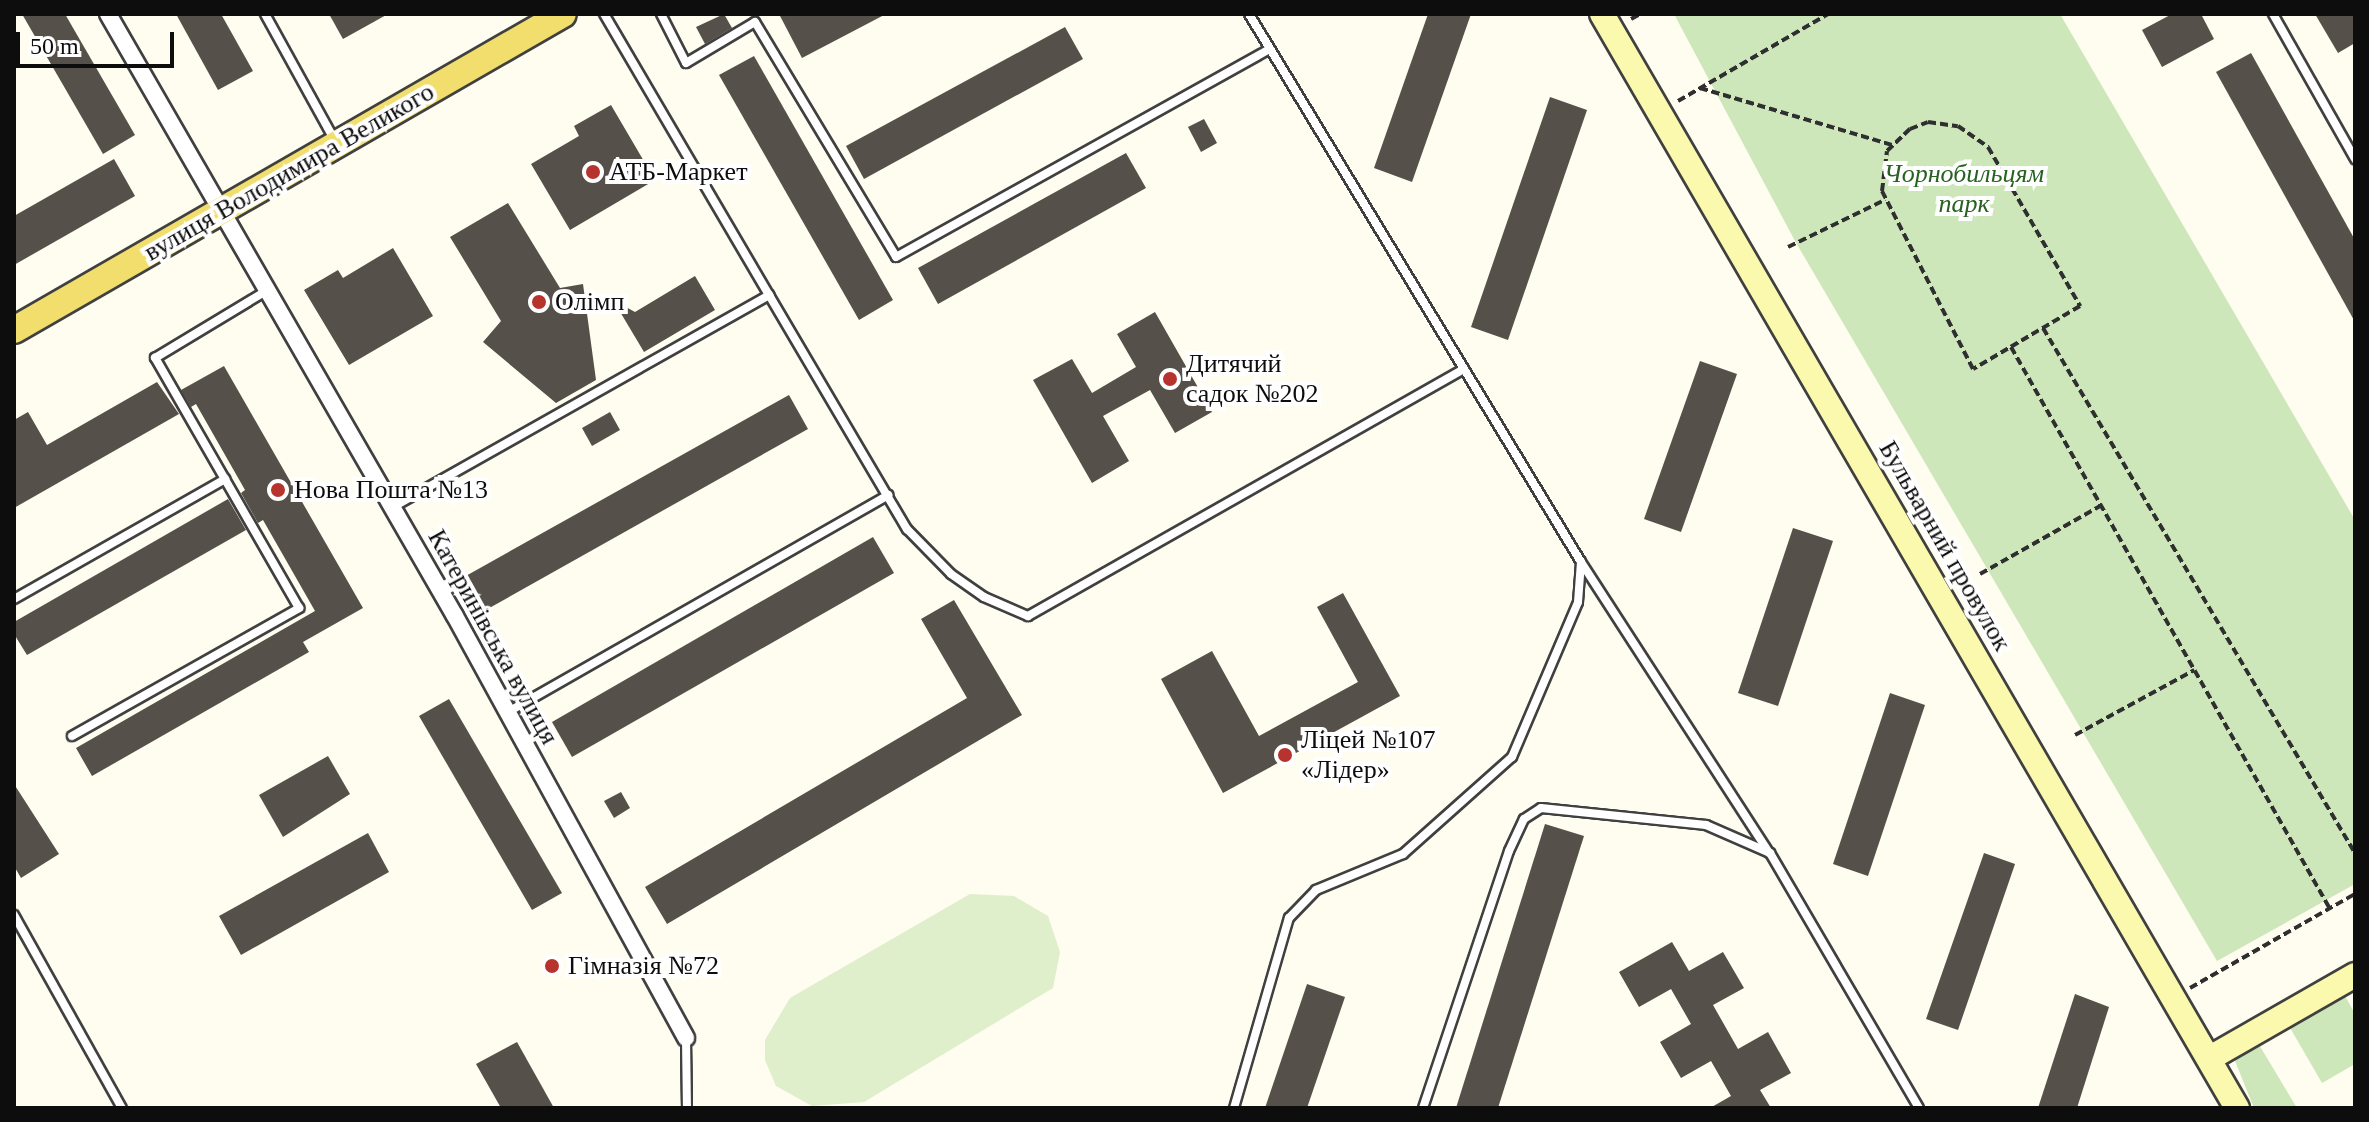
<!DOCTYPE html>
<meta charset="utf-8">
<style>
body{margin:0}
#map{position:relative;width:2369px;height:1122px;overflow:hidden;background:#fefdef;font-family:"Times New Roman",serif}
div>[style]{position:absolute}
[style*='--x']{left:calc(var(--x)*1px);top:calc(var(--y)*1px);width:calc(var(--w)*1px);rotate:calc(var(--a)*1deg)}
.green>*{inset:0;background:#cde7ba}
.pitch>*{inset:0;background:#dfeecb}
.building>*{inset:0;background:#55504a}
.path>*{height:4px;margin-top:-2px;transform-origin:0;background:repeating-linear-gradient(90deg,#2f2f2f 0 8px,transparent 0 12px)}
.roads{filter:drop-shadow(2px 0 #404040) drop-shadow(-2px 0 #404040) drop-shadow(0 2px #404040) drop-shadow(0 -2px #404040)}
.lane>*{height:8px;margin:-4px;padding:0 4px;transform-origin:4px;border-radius:4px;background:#fff}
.street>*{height:16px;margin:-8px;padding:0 8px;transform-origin:8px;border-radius:8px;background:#fff}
.secondary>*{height:24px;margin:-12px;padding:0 12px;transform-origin:12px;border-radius:12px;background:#faf9ad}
.primary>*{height:26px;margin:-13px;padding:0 13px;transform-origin:13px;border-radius:13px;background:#f1de6c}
.dots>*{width:22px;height:22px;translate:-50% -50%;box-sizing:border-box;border:4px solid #fff;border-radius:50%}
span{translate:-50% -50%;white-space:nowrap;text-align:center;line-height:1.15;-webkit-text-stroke:8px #fff;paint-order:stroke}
.street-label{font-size:26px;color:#0d0d0d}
.poi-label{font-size:26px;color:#0d0d0d}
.left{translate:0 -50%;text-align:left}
.park-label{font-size:26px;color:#286221;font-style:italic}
.frame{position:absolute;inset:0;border:16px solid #0d0d0d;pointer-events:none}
.scale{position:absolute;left:16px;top:32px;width:158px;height:36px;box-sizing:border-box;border:4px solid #0d0d0d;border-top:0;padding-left:10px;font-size:24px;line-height:28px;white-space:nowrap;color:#0d0d0d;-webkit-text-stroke:6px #fff;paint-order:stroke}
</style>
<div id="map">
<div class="green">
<i style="clip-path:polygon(1674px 14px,2060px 14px,2355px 520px,2355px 884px,2217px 961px,1795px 241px)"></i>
<i style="clip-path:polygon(2344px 994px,2355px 1014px,2355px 1064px,2322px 1083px,2289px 1026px)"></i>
<i style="clip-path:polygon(2255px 1038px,2297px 1108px,2254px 1108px,2235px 1061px)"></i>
</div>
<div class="pitch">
<i style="clip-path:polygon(970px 894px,1014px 896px,1048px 916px,1060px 952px,1053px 988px,864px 1102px,812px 1106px,776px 1086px,765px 1060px,765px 1040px,790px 998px)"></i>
</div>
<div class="building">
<i style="clip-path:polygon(22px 14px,65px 14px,135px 135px,103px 154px)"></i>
<i style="clip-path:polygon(176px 14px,221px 14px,253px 71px,218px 90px)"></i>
<i style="clip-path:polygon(329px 14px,388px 14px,343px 39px)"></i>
<i style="clip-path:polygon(724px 14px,732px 28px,705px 44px,696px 27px)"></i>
<i style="clip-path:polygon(779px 14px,886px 14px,802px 58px)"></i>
<i style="clip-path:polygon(1428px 14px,1471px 14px,1412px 182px,1374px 168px)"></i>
<i style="clip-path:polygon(2172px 14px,2201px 14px,2214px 39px,2162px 67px,2142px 30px)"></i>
<i style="clip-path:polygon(2315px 14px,2355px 14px,2355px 43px,2338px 53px)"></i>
<i style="clip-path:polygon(1065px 27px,1083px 59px,864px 179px,846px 146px)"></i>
<i style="clip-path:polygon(2251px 53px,2355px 240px,2355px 322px,2216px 72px)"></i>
<i style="clip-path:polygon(754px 56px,893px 300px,859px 320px,719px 75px)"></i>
<i style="clip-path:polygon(1550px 97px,1587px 110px,1508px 340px,1471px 327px)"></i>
<i style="clip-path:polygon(611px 105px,655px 180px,570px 230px,531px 164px,579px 136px,574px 126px)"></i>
<i style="clip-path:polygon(1204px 119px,1217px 143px,1201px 152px,1188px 127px)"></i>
<i style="clip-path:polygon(1126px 153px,1146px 188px,938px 304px,918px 268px)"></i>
<i style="clip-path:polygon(114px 159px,135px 196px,14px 265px,14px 216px)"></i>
<i style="clip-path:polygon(508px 203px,560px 288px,583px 284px,596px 380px,556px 403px,483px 342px,501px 321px,450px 237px)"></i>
<i style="clip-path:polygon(393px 248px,433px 316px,349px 365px,304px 290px,338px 270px,343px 278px)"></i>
<i style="clip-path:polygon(695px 276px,715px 310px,644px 352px,613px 300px,635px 312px)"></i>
<i style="clip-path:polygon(1155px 312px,1212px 412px,1175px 433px,1150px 390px,1103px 416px,1129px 461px,1092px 483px,1033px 380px,1072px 359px,1092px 393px,1136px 367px,1117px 334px)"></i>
<i style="clip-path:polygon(1700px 361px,1737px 374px,1681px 532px,1644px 519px)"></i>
<i style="clip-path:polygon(224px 366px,363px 608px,303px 642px,309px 652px,92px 776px,76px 748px,315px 611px,263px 520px,258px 523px,241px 493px,245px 490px,196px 404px,191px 407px,181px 390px)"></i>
<i style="clip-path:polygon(157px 382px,179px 414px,14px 508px,14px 420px,28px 412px,47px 445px)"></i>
<i style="clip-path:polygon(789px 395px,808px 429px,484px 611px,464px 577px)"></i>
<i style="clip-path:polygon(610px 412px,620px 430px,592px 446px,582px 428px)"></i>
<i style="clip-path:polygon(228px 499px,246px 530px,27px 655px,14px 634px,14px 622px)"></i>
<i style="clip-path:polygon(1793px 528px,1833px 541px,1778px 706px,1738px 693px)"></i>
<i style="clip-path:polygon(873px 537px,894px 573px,572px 757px,552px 722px)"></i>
<i style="clip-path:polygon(1343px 593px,1400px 696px,1223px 793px,1161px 679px,1212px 651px,1259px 736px,1358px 682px,1317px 607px)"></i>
<i style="clip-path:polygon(954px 600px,1022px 715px,667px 924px,645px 887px,967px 698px,921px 619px)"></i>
<i style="clip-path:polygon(1890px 693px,1925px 705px,1868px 876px,1833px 864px)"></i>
<i style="clip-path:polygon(449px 699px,562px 893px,532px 910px,419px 716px)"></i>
<i style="clip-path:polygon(328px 756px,350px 794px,283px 837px,259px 795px)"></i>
<i style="clip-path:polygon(14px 784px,59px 854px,21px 878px,14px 866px)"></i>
<i style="clip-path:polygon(621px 792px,630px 808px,614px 818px,604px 801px)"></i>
<i style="clip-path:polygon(1545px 824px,1584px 836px,1498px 1108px,1456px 1108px)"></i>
<i style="clip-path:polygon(368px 833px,389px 872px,241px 955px,219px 916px)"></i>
<i style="clip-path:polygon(1984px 853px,2015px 864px,1958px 1030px,1926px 1019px)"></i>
<i style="clip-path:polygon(1672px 942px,1689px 971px,1723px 952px,1744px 988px,1713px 1005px,1738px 1049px,1768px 1032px,1791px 1073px,1760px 1090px,1771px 1108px,1710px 1108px,1731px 1096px,1711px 1061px,1681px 1078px,1660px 1042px,1691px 1024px,1671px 989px,1639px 1007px,1619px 972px)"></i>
<i style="clip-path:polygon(1307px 984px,1345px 997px,1307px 1108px,1265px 1108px)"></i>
<i style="clip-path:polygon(2075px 994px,2109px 1007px,2077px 1108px,2038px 1108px)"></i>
<i style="clip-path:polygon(517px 1042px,554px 1108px,501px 1108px,476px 1064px)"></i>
</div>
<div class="path">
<i style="--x:1631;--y:19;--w:10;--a:-29"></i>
<i style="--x:1700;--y:88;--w:200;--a:16.5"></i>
<i style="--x:1678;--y:101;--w:173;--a:-30.1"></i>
<i style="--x:1928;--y:122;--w:30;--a:8"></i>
<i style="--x:1958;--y:126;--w:37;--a:35"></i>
<i style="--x:1988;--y:147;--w:184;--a:59.9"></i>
<i style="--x:2080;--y:306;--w:124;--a:149.5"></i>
<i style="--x:1973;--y:369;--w:200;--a:-117.1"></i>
<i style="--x:1882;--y:191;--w:40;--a:-82.9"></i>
<i style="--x:1887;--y:151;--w:32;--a:-44"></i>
<i style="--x:1910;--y:129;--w:19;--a:-21"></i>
<i style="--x:1788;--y:247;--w:108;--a:-25.9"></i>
<i style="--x:2043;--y:328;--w:611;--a:59.28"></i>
<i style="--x:2011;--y:347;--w:646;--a:60.42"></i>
<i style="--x:1980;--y:574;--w:138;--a:-29.5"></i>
<i style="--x:2075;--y:735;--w:136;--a:-28.6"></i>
<i style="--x:2190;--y:988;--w:190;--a:-29.7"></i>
</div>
<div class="roads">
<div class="lane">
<i style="--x:265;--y:14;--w:145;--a:61.1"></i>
<i style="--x:661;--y:14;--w:55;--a:63"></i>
<i style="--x:686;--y:63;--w:80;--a:-30.7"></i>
<i style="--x:755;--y:22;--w:274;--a:59"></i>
<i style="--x:896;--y:257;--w:428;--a:-29.1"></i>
<i style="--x:2273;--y:14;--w:167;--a:60.5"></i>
<i style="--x:769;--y:295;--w:272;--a:59.5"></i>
<i style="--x:907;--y:529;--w:63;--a:45.6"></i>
<i style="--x:951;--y:574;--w:40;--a:34.9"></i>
<i style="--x:984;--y:597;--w:48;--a:23.4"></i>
<i style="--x:1028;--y:616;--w:501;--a:-29.53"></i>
<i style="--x:393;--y:507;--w:432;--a:-29.4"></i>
<i style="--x:769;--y:295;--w:326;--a:-120.4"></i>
<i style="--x:1581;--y:562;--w:346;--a:57.1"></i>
<i style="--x:14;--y:599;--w:243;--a:-29.6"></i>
<i style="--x:508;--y:712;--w:438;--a:-29.7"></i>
<i style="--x:72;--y:736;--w:261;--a:-29.4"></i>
<i style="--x:299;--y:608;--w:289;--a:-119.9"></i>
<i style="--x:155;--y:358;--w:130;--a:-31.1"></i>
<i style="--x:14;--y:915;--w:221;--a:60.8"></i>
<i style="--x:686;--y:1038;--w:70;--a:89.2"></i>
<i style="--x:1234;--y:1108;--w:198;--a:-73.9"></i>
<i style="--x:1289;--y:918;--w:39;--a:-46"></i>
<i style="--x:1316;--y:890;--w:94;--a:-22.5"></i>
<i style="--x:1403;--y:854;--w:146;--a:-41.7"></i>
<i style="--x:1512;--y:757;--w:168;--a:-66.9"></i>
<i style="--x:1578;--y:602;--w:40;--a:-85.7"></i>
<i style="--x:1581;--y:562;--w:641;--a:-121.21"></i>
<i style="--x:1423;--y:1108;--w:271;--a:-71.5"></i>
<i style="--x:1509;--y:851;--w:35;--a:-65"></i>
<i style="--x:1524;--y:819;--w:20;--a:-33"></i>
<i style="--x:1541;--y:808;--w:166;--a:5.9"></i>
<i style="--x:1706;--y:825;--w:70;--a:23.6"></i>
<i style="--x:1770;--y:853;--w:295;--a:59.7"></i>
</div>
<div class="street">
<i style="--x:108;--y:14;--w:695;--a:60.04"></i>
<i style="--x:455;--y:616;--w:481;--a:61.3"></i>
</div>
<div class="secondary">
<i style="--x:1602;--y:14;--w:1265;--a:59.87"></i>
<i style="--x:2210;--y:1058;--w:167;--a:-29.8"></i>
</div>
<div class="primary">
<i style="--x:14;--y:330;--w:633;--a:-29.92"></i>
</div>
</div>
<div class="dots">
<i style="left:593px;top:172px;background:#b6342d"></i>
<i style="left:539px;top:302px;background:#b6342d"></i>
<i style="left:1170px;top:379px;background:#b6342d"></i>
<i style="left:278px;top:490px;background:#b6342d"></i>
<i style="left:1285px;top:755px;background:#b6342d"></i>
<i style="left:552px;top:966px;background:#b6342d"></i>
</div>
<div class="street-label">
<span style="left:289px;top:172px;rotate:-30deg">вулиця Володимира Великого</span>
<span style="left:1945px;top:546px;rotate:60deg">Бульварний провулок</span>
<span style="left:493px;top:637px;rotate:61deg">Катеринівська вулиця</span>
</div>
<div class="poi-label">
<span class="left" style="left:609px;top:172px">АТБ-Маркет</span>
<span class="left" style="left:555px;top:302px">Олімп</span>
<span class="left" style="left:1186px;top:379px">Дитячий<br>садок №202</span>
<span class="left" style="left:294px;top:490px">Нова Пошта №13</span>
<span class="left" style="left:1301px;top:755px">Ліцей №107<br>«Лідер»</span>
<span class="left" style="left:568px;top:966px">Гімназія №72</span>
</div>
<div class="park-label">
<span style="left:1964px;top:189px">Чорнобильцям<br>парк</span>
</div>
<div class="frame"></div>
<div class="scale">50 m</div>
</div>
